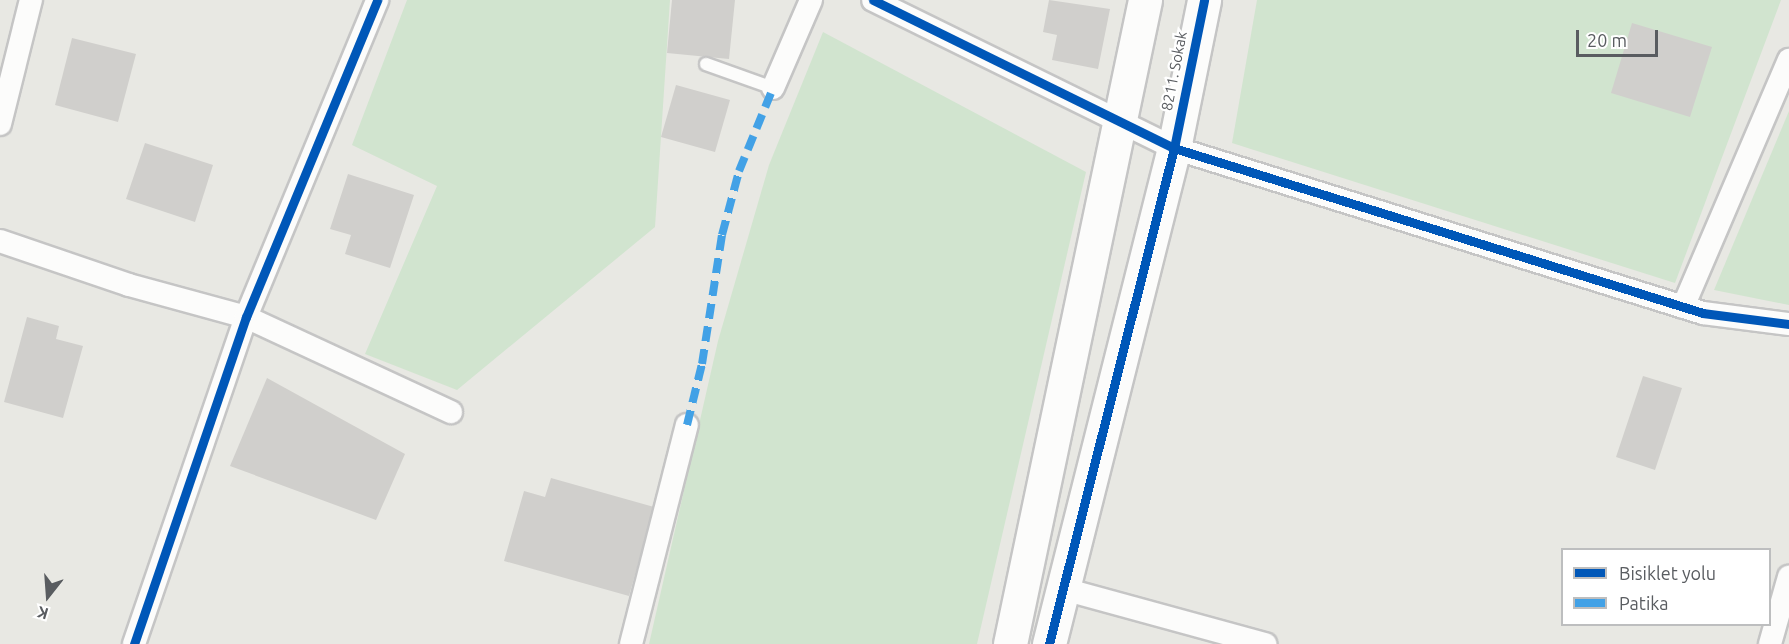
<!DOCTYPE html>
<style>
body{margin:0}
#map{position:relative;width:1789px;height:644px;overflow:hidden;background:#e8e8e3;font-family:Ubuntu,sans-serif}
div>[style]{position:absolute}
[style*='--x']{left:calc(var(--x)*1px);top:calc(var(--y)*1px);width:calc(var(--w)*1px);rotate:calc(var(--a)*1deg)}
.green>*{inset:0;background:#d1e4cf}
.building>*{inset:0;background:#d0cfcc}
.roads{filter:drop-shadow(2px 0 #c5c5c5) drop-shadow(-2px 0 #c5c5c5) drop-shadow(0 2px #c5c5c5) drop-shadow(0 -2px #c5c5c5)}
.lane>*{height:12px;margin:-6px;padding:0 6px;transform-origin:6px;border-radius:6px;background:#fcfcfb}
.street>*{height:22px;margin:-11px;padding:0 11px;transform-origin:11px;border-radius:11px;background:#fcfcfb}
.secondary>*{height:33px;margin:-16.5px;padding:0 16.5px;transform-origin:16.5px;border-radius:16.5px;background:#fcfcfb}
.quiet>*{height:8px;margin-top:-4px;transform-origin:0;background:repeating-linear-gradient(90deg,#42a1e6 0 15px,transparent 0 23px)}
.cycleway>*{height:9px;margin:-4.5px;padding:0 4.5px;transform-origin:4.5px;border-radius:4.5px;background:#0057b8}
span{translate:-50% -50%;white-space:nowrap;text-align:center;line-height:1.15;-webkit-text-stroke:4.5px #fff;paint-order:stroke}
.street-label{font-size:15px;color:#595c60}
.legend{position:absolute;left:1561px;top:548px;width:210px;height:78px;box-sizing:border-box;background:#fff;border:2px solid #bdbebf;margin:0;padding:8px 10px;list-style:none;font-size:18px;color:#595c60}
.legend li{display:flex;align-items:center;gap:12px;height:30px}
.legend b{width:30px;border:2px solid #bdbebf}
.north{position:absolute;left:18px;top:566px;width:60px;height:60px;-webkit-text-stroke:4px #fff;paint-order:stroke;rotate:197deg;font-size:16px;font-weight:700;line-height:24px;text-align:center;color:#595c60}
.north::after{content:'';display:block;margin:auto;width:21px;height:27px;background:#595c60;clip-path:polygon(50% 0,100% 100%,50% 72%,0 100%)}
.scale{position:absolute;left:1576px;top:30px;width:82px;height:27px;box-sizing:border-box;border:3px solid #595c60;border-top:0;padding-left:8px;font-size:18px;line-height:21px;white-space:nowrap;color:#595c60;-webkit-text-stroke:4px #fff;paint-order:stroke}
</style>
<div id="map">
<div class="green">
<i style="clip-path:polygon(407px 0,670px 0,655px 227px,457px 390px,365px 354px,437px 186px,352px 145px)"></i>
<i style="clip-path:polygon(1257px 0,1781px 0,1675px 283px,1232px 143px)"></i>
<i style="clip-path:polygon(823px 32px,1086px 172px,977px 644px,649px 644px,718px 341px,769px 165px)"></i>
<i style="clip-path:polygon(1789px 111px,1789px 305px,1714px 290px)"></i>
</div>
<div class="building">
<i style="clip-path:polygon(672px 0,735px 0,729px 59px,667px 53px)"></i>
<i style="clip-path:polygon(1049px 0,1110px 9px,1098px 69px,1052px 60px,1057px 35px,1043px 32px)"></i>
<i style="clip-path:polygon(1632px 23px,1712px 47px,1690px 117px,1611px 93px)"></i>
<i style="clip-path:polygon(72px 38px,136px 54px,118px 122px,55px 105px)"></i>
<i style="clip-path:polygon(676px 85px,730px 100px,715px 152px,661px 137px)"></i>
<i style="clip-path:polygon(145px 143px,213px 165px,195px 222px,126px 199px)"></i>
<i style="clip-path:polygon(348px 174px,414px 195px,390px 268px,345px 254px,351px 235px,330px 229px)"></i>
<i style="clip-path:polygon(27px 317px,59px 326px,56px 339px,83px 346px,63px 418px,4px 402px)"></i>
<i style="clip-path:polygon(1643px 376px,1682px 388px,1655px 470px,1616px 457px)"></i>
<i style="clip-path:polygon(267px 378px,405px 454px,376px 520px,230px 466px)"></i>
<i style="clip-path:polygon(551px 478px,654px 507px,629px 596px,504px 561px,524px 491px,545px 497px)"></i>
</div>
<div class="roads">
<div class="lane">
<i style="--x:706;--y:64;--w:71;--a:19.7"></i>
</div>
<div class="street">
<i style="--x:873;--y:0;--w:335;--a:26.2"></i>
<i style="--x:1174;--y:148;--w:554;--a:17.32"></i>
<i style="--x:1703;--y:313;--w:87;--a:7.3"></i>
<i style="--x:773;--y:88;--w:96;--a:-66.6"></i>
<i style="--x:0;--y:124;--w:128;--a:-76"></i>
<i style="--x:0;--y:241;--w:136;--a:18.8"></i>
<i style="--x:129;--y:285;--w:121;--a:15.3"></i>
<i style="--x:246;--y:317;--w:226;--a:24.9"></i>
<i style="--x:1683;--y:307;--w:269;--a:-66.8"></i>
<i style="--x:1060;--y:588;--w:213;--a:15.3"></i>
<i style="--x:134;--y:644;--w:346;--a:-71.1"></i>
<i style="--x:246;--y:317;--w:343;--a:-67.5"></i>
<i style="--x:631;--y:644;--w:226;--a:-75.7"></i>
<i style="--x:1770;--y:644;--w:70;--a:-74.2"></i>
</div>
<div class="secondary">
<i style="--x:1010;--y:644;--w:658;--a:-78.16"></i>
<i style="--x:1049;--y:644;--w:512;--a:-75.86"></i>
<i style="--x:1174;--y:148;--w:151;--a:-78.5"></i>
</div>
</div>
<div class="quiet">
<i style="--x:687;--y:425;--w:63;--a:-76.2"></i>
<i style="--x:702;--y:364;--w:131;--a:-81.2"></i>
<i style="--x:722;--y:235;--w:66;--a:-75.1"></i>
<i style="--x:739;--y:171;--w:90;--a:-67.7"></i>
</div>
<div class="cycleway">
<i style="--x:873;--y:0;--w:335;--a:26.2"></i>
<i style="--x:1174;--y:148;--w:554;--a:17.32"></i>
<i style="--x:1703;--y:313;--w:87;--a:7.3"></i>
<i style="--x:134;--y:644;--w:346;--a:-71.1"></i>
<i style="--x:246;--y:317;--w:343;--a:-67.5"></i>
<i style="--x:1049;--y:644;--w:512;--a:-75.86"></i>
<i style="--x:1174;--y:148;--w:151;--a:-78.5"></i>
</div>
<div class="street-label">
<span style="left:1174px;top:71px;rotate:-79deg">8211. Sokak</span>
</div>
<ul class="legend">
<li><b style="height:8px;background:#0057b8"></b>Bisiklet yolu</li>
<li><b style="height:8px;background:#42a1e6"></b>Patika</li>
</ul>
<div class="north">K</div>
<div class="scale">20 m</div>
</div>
